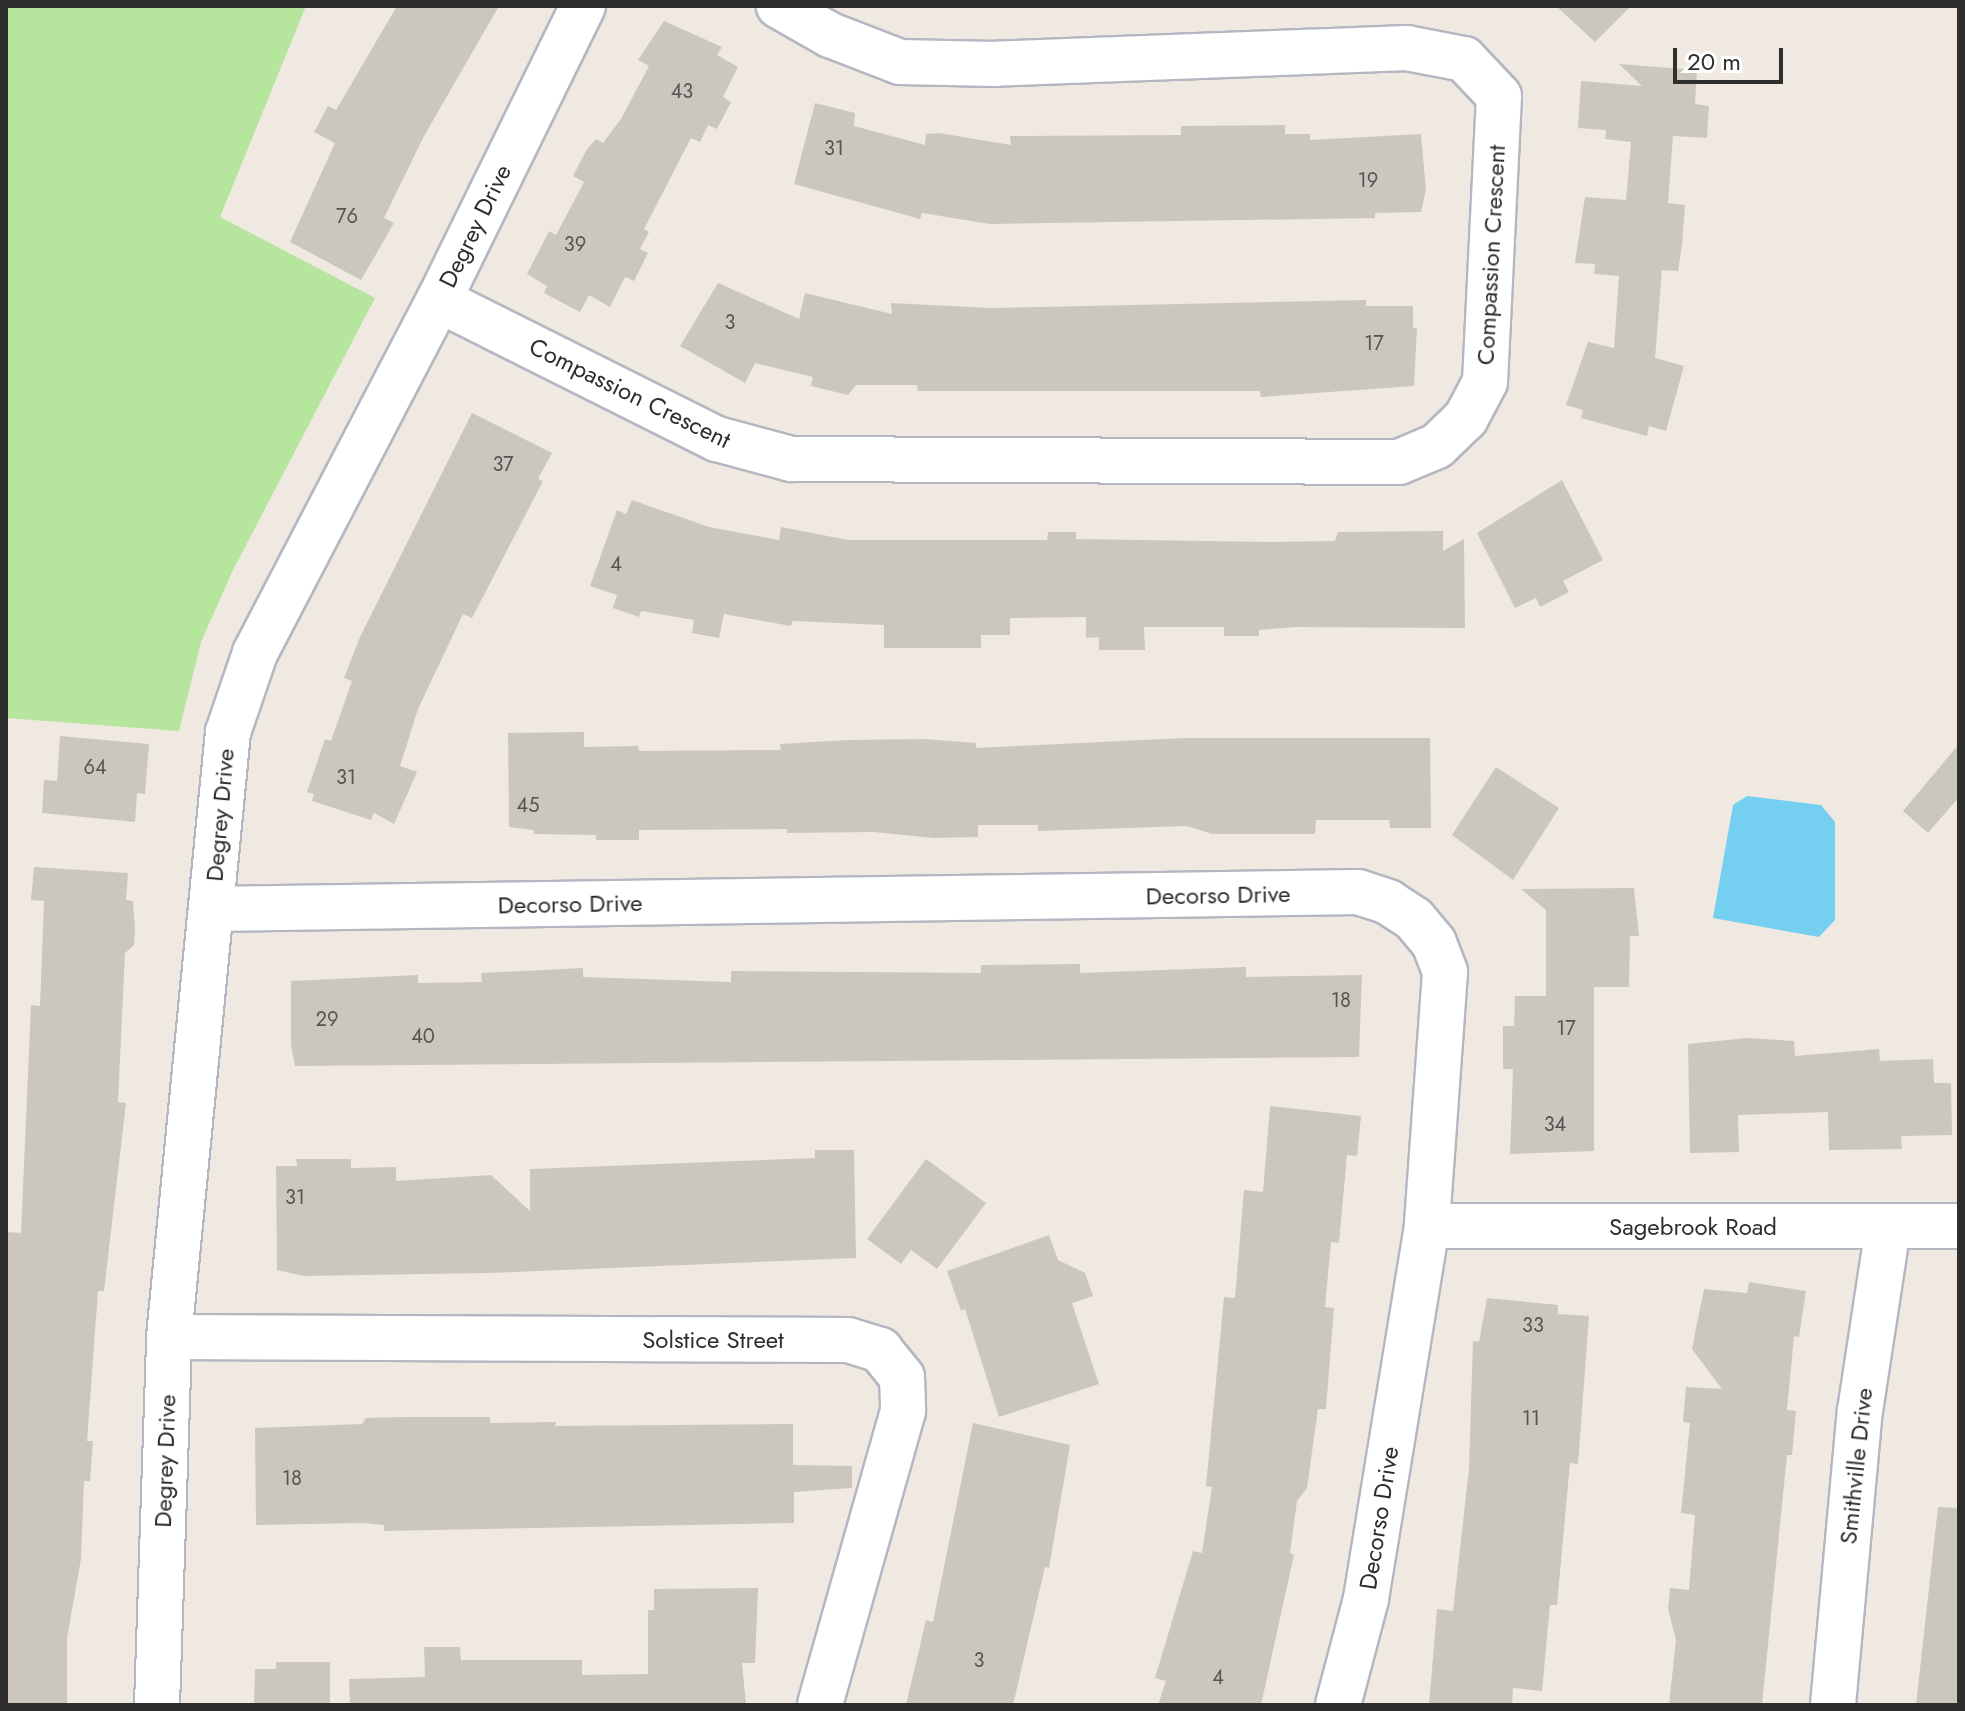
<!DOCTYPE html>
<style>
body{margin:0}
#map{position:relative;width:1965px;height:1711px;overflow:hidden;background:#efe9e1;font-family:Jost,sans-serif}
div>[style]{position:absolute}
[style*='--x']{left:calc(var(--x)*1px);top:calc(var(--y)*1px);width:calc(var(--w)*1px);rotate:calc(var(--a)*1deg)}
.green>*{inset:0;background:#b6e59e}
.water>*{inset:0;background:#75cff0}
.building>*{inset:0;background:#cbc7bf}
.roads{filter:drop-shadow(2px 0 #b4b7c1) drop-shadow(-2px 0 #b4b7c1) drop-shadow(0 2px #b4b7c1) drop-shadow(0 -2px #b4b7c1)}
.minor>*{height:44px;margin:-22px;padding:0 22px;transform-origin:22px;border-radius:22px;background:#fff}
span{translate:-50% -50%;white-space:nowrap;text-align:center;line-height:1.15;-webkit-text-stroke:7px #fff;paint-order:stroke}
.number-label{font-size:20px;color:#555452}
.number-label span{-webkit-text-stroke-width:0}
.street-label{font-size:24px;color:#2e2e2e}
.frame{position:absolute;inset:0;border:8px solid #2e2e2e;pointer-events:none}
.scale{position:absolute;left:1673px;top:48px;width:110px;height:36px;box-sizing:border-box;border:4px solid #2e2e2e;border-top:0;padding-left:10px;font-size:24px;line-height:28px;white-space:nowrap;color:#2e2e2e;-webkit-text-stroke:6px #fff;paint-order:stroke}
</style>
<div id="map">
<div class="green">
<i style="clip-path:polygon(6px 6px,306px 6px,220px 217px,375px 298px,232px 572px,201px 642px,179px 731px,6px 718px)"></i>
</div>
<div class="water">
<i style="clip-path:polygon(1747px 796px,1821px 805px,1835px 822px,1835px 920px,1819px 937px,1713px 918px,1733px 805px)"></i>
</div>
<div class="building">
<i style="clip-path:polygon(397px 6px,499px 6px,424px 136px,384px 218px,394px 223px,361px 280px,290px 242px,335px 143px,314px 132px,328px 106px,336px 110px)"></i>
<i style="clip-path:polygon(1556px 6px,1631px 6px,1595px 42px)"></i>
<i style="clip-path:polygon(664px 21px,722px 47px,717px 55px,738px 67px,723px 97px,731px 102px,717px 129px,708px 125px,700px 142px,691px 138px,644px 229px,649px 232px,640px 249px,648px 253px,634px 281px,625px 277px,610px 307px,589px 295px,580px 312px,544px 293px,547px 286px,527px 274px,549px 231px,556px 235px,584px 182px,573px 176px,587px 149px,596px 139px,603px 143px,621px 119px,649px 66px,638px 60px)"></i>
<i style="clip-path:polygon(1619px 64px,1697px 70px,1695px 104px,1709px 106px,1707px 138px,1673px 136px,1668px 203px,1685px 205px,1682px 245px,1678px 271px,1662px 270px,1655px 358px,1684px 366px,1666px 431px,1649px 426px,1647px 436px,1581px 418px,1583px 410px,1566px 405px,1588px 342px,1614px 348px,1619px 276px,1594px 274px,1595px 264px,1575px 263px,1585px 197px,1626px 200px,1631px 142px,1605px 139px,1606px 130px,1578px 128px,1581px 81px,1642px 86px)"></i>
<i style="clip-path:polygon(815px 103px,855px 113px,854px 126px,925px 145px,926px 134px,939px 133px,1011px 145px,1010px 136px,1181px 135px,1181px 126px,1285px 125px,1285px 134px,1310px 134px,1310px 140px,1421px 134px,1426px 190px,1421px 212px,1375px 213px,1375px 218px,990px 224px,922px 213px,920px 219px,794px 184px)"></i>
<i style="clip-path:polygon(718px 283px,799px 319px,805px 293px,892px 314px,891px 303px,991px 308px,1366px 300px,1366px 306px,1413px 306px,1413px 328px,1417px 328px,1414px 386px,1261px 397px,1260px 391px,918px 391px,917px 385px,856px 385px,848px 395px,811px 386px,813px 377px,755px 363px,745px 383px,680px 346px)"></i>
<i style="clip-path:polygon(472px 413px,552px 453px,538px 479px,543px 481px,472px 618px,463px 614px,418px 709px,400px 766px,417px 772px,394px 824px,374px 813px,371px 820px,312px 801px,314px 794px,307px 792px,325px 739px,331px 741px,352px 681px,344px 678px,360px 637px)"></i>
<i style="clip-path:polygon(1562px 480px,1603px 560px,1563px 581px,1569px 592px,1540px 607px,1536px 598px,1515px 608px,1477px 533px)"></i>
<i style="clip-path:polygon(632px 500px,709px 527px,779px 540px,781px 527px,848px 540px,1047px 540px,1048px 532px,1076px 532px,1076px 539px,1271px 542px,1335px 541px,1338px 532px,1443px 531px,1443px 551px,1464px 539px,1465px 628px,1296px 627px,1259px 630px,1259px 636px,1224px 636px,1224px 627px,1144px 627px,1145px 650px,1099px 650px,1099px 637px,1086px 638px,1086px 617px,1010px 618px,1010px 635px,981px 635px,981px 648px,884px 648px,884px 625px,792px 621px,791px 626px,724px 614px,719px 638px,692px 633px,694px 620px,641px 611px,639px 617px,613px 608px,617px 595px,590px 586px,617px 510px,626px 514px)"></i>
<i style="clip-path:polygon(584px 732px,584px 747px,638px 746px,639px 751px,781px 750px,780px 744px,848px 740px,924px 739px,976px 743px,976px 748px,1186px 738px,1430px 738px,1431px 828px,1390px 828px,1389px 820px,1316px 820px,1315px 834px,1212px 834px,1187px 826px,1038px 831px,1038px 825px,978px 825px,978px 837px,934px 838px,874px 832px,787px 833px,787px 829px,639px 830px,639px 840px,596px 840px,596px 835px,534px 834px,534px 830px,509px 827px,508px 733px)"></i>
<i style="clip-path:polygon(60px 736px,149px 744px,145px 794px,137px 793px,135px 822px,42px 813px,44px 780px,57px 781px)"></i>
<i style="clip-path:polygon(1959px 744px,1959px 797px,1928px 833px,1903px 811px)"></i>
<i style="clip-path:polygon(1496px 767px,1559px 808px,1513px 880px,1452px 835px)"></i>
<i style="clip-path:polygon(34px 867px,128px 873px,126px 900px,133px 901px,135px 929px,134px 945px,125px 953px,118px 1102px,126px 1103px,104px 1291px,98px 1291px,87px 1441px,93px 1441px,90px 1481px,84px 1481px,81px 1559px,67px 1638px,67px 1705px,6px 1705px,6px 1232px,21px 1233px,31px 1005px,40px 1006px,44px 901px,31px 900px)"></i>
<i style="clip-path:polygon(1634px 888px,1639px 936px,1630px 936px,1629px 987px,1594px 987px,1594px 1151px,1510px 1154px,1513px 1069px,1503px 1069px,1503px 1026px,1514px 1026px,1515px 996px,1546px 996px,1546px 910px,1521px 889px)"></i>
<i style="clip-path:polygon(1080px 964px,1080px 973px,1246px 967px,1246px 977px,1362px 975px,1359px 1057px,295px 1066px,291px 1045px,291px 981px,418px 975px,418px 983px,482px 982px,481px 973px,583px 968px,583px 977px,731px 982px,731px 971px,981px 973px,981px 965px)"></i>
<i style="clip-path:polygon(1747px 1038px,1794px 1041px,1795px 1056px,1879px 1049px,1880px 1061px,1933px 1059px,1934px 1083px,1951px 1083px,1952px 1135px,1901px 1136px,1902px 1149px,1829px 1150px,1828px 1112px,1738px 1115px,1739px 1152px,1690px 1153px,1688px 1044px)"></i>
<i style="clip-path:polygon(1270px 1106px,1361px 1116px,1357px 1156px,1347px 1155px,1339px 1243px,1331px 1242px,1325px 1307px,1334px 1308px,1326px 1409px,1318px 1409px,1307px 1488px,1297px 1501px,1290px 1553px,1294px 1555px,1261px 1705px,1158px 1705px,1166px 1681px,1155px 1678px,1193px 1551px,1202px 1553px,1212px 1487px,1206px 1486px,1224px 1297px,1235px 1298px,1244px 1190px,1263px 1192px)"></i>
<i style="clip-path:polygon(815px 1150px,854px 1150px,856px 1258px,489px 1273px,303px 1276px,277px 1270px,276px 1166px,297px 1166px,296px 1159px,351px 1159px,351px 1168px,396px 1167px,396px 1181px,491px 1175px,530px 1211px,530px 1169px,815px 1158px)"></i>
<i style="clip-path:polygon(926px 1159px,986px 1203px,937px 1269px,911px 1250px,901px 1264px,867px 1239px)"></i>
<i style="clip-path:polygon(1049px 1235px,1058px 1260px,1085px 1273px,1093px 1296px,1072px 1303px,1099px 1384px,999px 1417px,965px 1309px,961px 1311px,947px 1271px)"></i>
<i style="clip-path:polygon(1749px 1282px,1806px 1291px,1799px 1337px,1794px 1336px,1787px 1410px,1796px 1411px,1792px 1455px,1787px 1455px,1762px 1705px,1669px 1705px,1676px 1640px,1668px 1609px,1670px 1588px,1689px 1590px,1695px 1515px,1681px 1513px,1690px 1423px,1683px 1422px,1686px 1387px,1722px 1389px,1692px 1349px,1696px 1328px,1704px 1289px,1747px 1293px)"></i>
<i style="clip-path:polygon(1487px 1298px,1558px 1305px,1558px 1314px,1589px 1316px,1578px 1464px,1570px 1463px,1557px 1605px,1550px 1605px,1542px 1691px,1513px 1688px,1512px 1705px,1429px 1705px,1437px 1609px,1453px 1611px,1469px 1469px,1473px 1341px,1479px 1342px)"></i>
<i style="clip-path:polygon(404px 1417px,490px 1417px,490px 1423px,556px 1422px,555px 1426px,793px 1424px,793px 1465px,852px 1466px,852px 1488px,794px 1492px,794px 1523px,384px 1531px,384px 1525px,363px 1523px,256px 1525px,255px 1428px,362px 1424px,366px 1418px)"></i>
<i style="clip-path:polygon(973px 1423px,1070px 1445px,1049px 1568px,1045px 1567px,1013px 1705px,906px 1705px,926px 1620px,933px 1622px)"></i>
<i style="clip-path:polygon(1938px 1507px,1959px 1508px,1959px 1705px,1916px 1705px)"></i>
<i style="clip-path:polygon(758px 1588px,755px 1663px,742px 1663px,746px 1705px,350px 1705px,349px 1679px,425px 1677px,424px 1647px,460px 1647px,461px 1660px,582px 1660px,582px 1675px,648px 1674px,648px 1610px,654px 1610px,654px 1589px)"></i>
<i style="clip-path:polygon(276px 1662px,330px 1662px,330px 1705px,254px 1705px,255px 1669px,276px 1669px)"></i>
</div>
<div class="roads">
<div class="minor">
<i style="--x:439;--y:300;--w:311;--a:26.6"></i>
<i style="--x:717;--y:439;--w:77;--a:15.1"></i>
<i style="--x:791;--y:459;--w:608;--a:0.28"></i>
<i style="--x:1399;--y:462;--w:41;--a:-22.8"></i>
<i style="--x:1437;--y:446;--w:40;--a:-44"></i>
<i style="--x:1466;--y:418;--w:41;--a:-62.2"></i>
<i style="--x:1485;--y:382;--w:286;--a:-87.2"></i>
<i style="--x:1499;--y:96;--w:51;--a:-133.4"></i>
<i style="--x:1464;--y:59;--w:58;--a:-169.1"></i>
<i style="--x:1407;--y:48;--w:412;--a:177.8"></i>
<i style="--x:995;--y:64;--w:95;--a:-178.8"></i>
<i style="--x:900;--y:62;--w:75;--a:-158.9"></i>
<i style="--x:830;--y:35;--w:59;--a:-150.4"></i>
<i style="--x:211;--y:909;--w:1147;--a:-0.85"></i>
<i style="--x:1358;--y:892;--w:32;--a:18"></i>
<i style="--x:1388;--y:902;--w:31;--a:33"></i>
<i style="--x:1414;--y:919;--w:31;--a:50"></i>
<i style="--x:1434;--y:943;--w:31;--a:69"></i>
<i style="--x:1445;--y:972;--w:255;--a:94.1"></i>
<i style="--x:1427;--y:1226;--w:378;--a:99.3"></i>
<i style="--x:1366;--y:1599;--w:110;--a:104.8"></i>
<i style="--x:1427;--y:1226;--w:532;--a:0"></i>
<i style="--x:169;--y:1337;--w:679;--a:0.25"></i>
<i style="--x:848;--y:1340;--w:34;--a:17"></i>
<i style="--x:880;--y:1350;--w:35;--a:51"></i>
<i style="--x:902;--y:1377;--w:34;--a:88"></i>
<i style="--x:903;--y:1411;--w:305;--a:105.8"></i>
<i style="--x:157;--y:1705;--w:368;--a:-88.1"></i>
<i style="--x:169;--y:1337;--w:608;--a:-84.43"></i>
<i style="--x:228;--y:732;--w:83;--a:-71.1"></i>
<i style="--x:255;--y:653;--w:398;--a:-62.5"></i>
<i style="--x:439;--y:300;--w:327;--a:-63.9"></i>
<i style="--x:1833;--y:1705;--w:295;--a:-84.8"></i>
<i style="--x:1860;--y:1411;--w:186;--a:-81.3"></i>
</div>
</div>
<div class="number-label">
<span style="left:682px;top:91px">43</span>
<span style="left:834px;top:148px">31</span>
<span style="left:1368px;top:180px">19</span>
<span style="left:347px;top:216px">76</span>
<span style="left:575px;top:244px">39</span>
<span style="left:730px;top:322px">3</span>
<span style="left:1374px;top:343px">17</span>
<span style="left:503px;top:464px">37</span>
<span style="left:616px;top:564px">4</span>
<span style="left:95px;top:767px">64</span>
<span style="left:346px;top:777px">31</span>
<span style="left:528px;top:805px">45</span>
<span style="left:1341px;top:1000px">18</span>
<span style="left:327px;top:1019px">29</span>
<span style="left:1566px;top:1028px">17</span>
<span style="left:423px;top:1036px">40</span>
<span style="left:1555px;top:1124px">34</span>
<span style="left:295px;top:1197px">31</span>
<span style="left:1533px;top:1325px">33</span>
<span style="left:1531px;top:1418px">11</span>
<span style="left:292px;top:1478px">18</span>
<span style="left:979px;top:1660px">3</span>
<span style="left:1218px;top:1677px">4</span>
</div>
<div class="street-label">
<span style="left:475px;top:226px;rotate:-64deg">Degrey Drive</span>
<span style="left:1491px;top:255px;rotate:-87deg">Compassion Crescent</span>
<span style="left:630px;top:393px;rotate:26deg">Compassion Crescent</span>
<span style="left:220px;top:815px;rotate:-85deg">Degrey Drive</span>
<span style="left:1218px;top:895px;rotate:-1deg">Decorso Drive</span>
<span style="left:570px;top:904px;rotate:-1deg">Decorso Drive</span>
<span style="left:1693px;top:1227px">Sagebrook Road</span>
<span style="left:713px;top:1340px">Solstice Street</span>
<span style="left:165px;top:1461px;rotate:-88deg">Degrey Drive</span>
<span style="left:1856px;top:1466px;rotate:-84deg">Smithville Drive</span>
<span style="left:1379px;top:1518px;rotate:-81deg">Decorso Drive</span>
</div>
<div class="frame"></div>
<div class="scale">20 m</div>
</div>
